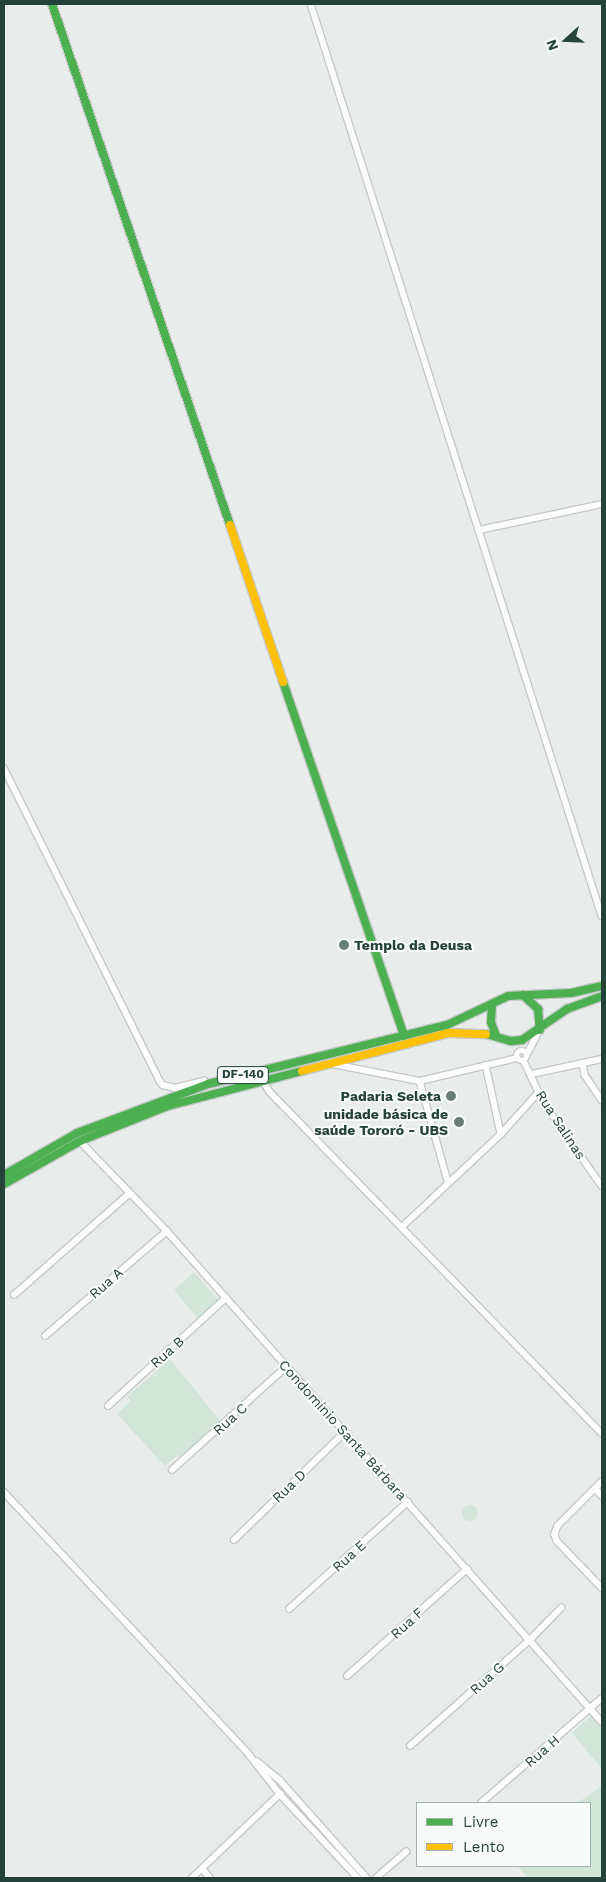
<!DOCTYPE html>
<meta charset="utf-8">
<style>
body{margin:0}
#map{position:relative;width:606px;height:1882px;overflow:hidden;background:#e8edeb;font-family:"Work Sans",sans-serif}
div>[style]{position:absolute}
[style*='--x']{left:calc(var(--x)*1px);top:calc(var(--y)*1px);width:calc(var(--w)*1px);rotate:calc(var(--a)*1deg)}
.green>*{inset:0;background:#d1e6d8}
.round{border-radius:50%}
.roads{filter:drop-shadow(1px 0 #c5cac8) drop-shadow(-1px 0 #c5cac8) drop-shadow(0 1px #c5cac8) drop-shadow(0 -1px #c5cac8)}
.street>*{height:5.5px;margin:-2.75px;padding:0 2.75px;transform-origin:2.75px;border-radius:2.75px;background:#fcfcfc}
.street>.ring{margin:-2.75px;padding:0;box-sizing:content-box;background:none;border:5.5px solid #fcfcfc;border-radius:50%}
.fast>*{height:8px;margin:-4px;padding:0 4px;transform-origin:4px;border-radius:4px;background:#4caf50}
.slow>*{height:8px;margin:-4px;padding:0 4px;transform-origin:4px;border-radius:4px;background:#ffc107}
.dots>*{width:14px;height:14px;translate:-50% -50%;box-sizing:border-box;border:2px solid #f7fbf9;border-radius:50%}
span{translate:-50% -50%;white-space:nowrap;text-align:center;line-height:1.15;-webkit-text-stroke:4px #f7fbf9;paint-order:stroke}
.shield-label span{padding:1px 4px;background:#f7fbf9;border:1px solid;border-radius:4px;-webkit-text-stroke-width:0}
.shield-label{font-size:12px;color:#24423a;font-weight:700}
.poi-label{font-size:14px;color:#24423a;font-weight:700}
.left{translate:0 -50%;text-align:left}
.right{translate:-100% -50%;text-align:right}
.street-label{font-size:14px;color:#24423a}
.frame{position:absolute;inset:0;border:5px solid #24423a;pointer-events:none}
.legend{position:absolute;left:416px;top:1802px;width:175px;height:65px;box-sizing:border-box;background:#f7fbf9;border:1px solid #a3b1ad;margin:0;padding:6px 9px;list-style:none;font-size:15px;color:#24423a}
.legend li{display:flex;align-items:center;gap:10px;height:25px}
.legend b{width:25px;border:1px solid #a3b1ad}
.north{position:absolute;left:541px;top:15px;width:50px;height:50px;-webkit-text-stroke:4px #f7fbf9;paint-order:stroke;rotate:250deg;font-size:14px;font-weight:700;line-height:20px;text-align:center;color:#24423a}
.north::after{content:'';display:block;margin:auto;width:18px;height:22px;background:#24423a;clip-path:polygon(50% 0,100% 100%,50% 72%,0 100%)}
</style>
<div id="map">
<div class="green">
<i style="clip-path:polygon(194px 1272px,220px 1302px,200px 1321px,174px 1290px)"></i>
<i style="clip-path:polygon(170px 1359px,222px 1423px,182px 1459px,178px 1455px,165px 1466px,117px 1414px,131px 1401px,127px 1397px)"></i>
<i class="round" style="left:462px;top:1505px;width:16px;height:16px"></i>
<i style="clip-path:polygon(591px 1716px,602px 1728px,602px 1769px,572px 1733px)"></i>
<i style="clip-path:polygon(602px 1786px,602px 1878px,528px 1878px,517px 1866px,590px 1866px,590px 1803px,577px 1803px)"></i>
</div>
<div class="roads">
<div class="street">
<i style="--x:311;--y:4;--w:957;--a:72.3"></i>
<i style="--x:479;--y:530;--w:126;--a:-11.9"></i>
<i style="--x:4;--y:768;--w:350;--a:63.5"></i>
<i style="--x:160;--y:1081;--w:5;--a:53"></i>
<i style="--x:163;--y:1085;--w:12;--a:14"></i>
<i style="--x:175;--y:1088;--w:30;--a:-14"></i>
<i style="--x:204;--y:1081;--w:5;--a:37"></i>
<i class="ring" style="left:516.5px;top:1050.5px;width:5.5px;height:5.5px"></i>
<i style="--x:527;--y:1054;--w:26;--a:-62"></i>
<i style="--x:524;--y:1061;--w:49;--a:64.5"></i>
<i style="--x:545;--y:1105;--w:99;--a:54.9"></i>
<i style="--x:583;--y:1063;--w:12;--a:81"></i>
<i style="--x:585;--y:1075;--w:30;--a:56"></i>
<i style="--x:333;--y:1064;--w:89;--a:11.1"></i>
<i style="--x:420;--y:1081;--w:100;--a:-13.3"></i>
<i style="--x:486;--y:1065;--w:71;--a:77.7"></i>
<i style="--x:532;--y:1074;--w:72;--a:-12.1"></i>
<i style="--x:262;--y:1080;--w:14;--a:56"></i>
<i style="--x:270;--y:1092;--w:476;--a:45.8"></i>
<i style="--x:420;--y:1081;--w:104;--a:74.4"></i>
<i style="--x:80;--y:1141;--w:125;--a:46"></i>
<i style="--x:167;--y:1231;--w:656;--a:48.46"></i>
<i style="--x:402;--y:1227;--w:136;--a:-43.2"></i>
<i style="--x:501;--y:1134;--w:55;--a:-47.9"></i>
<i style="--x:14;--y:1295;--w:153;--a:-41.3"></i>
<i style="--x:45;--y:1336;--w:161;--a:-40.7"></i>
<i style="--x:108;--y:1406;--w:160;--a:-42.5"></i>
<i style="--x:172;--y:1470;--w:155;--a:-42.1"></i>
<i style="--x:602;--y:1482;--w:62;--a:135"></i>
<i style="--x:558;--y:1526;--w:9;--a:111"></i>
<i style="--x:555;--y:1534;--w:7;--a:74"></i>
<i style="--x:557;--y:1541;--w:65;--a:46.2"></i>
<i style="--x:596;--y:1489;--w:9;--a:49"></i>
<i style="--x:4;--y:1492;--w:357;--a:46.9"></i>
<i style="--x:248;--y:1753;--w:52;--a:52"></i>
<i style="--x:280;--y:1794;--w:115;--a:47.1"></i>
<i style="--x:234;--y:1540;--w:155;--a:-44.2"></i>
<i style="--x:289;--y:1609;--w:160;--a:-42"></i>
<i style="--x:347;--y:1676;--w:161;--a:-41.7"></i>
<i style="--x:410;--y:1746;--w:160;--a:-41.5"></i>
<i style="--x:530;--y:1640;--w:45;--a:-45.9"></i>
<i style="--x:257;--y:1761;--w:30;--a:40"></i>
<i style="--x:280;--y:1780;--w:131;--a:48.4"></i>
<i style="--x:481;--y:1803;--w:160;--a:-41"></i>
<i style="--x:203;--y:1869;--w:11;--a:52"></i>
<i style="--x:192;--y:1878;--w:122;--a:-43.7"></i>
<i style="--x:376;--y:1878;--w:40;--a:-41"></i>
</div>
<div class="fast">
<i style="--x:52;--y:4;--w:551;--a:71.14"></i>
<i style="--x:283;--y:682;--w:374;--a:71.1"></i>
<i style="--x:523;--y:995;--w:21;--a:43"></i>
<i style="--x:538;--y:1009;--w:21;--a:85"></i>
<i style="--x:492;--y:1004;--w:18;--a:93"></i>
<i style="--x:491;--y:1022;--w:15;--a:70"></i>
<i style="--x:486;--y:1034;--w:26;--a:16"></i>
<i style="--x:511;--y:1041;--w:11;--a:-5"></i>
<i style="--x:522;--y:1040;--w:55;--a:-34.6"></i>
<i style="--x:567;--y:1009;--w:37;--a:-20"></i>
<i style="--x:4;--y:1175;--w:84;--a:-29.9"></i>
<i style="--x:77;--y:1133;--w:140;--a:-20.5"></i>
<i style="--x:208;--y:1084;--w:246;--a:-13.9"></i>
<i style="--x:447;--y:1025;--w:68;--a:-25.4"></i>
<i style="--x:508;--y:996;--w:63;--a:-2.7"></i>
<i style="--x:571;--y:993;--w:32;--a:-13"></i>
<i style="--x:4;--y:1184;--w:87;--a:-29.5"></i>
<i style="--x:80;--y:1141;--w:95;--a:-21.7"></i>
<i style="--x:168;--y:1106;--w:138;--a:-14.6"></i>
</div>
<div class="slow">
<i style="--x:230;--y:525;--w:166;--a:71.3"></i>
<i style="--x:302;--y:1071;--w:152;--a:-14.5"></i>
<i style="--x:449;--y:1033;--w:37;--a:2"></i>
</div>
</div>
<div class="dots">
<i style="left:344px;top:945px;background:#697e78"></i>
<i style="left:451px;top:1096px;background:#697e78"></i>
<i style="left:459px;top:1122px;background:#697e78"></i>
</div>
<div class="shield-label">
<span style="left:243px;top:1075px">DF-140</span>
</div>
<div class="poi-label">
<span class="left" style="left:354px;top:945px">Templo da Deusa</span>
<span class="right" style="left:441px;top:1096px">Padaria Seleta</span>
<span class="right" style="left:448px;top:1122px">unidade básica de<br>saúde Tororó - UBS</span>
</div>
<div class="street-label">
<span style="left:561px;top:1125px;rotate:57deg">Rua Salinas</span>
<span style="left:106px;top:1283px;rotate:-41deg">Rua A</span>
<span style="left:167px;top:1352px;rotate:-42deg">Rua B</span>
<span style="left:230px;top:1419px;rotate:-42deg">Rua C</span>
<span style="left:343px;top:1430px;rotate:48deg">Condomínio Santa Bárbara</span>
<span style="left:289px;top:1486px;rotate:-44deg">Rua D</span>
<span style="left:349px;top:1556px;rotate:-42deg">Rua E</span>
<span style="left:407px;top:1623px;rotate:-42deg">Rua F</span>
<span style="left:487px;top:1678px;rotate:-42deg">Rua G</span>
<span style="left:542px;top:1751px;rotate:-41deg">Rua H</span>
</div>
<div class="frame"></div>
<ul class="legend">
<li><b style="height:6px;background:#4caf50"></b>Livre</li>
<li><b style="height:6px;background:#ffc107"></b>Lento</li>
</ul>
<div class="north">N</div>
</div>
